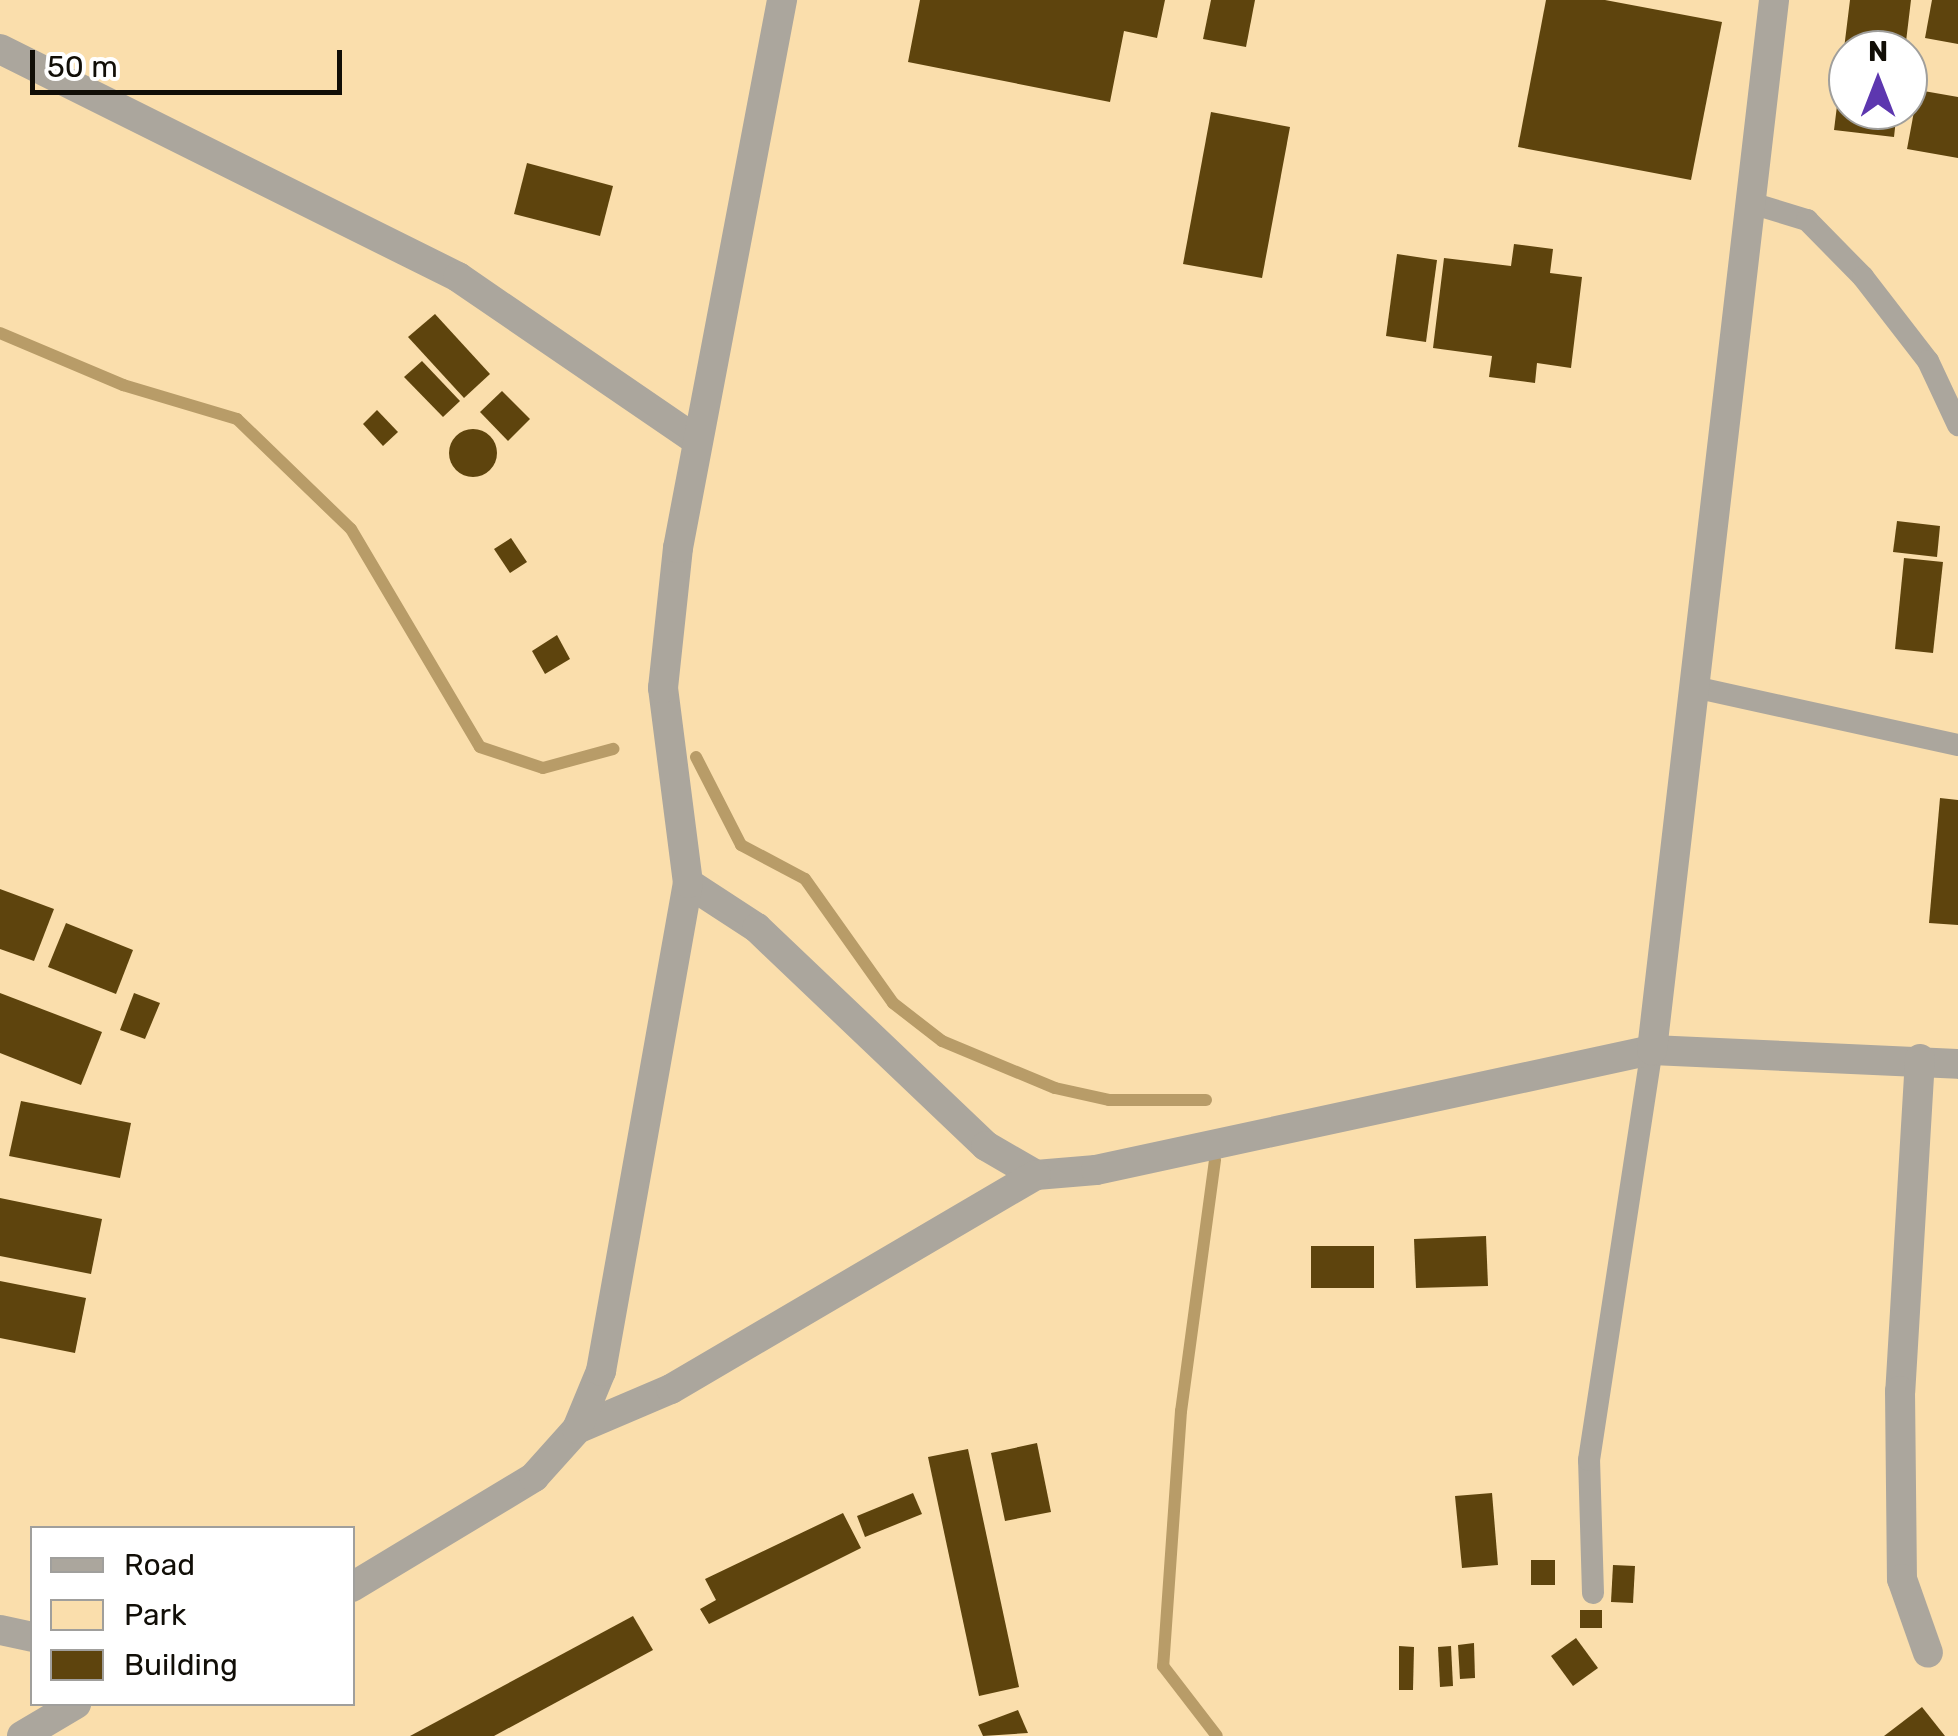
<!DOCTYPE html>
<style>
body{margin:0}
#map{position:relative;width:1958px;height:1736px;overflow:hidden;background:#fef7eb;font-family:Rubik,sans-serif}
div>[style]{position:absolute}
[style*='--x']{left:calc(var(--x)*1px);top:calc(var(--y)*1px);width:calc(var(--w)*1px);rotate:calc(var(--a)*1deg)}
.green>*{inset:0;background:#fadeac}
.stream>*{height:12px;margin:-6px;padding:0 6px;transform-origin:6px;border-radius:6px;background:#b89c68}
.building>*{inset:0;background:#5e440d}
.round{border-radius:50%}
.service>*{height:22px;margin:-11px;padding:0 11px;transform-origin:11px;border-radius:11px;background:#aba69d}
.minor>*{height:30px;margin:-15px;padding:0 15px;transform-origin:15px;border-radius:15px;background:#aba69d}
span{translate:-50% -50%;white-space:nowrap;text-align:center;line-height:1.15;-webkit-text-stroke:10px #fff;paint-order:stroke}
.legend{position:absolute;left:30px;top:1526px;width:325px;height:180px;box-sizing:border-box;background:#fff;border:2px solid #a09f9c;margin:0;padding:12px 18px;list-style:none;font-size:30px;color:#110e07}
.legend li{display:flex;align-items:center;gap:20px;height:50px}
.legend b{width:50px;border:2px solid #a09f9c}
.north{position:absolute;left:1828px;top:30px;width:100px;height:100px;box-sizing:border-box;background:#fff;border:2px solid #a09f9c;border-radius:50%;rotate:0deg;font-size:28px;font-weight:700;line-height:40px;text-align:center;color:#110e07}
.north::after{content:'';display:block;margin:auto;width:35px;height:45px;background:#5d37af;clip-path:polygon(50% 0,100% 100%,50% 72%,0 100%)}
.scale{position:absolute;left:30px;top:50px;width:312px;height:45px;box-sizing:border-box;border:5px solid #110e07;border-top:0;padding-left:12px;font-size:30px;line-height:35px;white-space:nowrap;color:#110e07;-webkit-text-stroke:8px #fff;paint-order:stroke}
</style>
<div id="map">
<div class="green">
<i style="clip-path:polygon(evenodd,0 0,1958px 0,1958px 1736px,0 1736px,0 0,1848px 50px,1908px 50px,1908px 110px,1848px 110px,1848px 50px,0 0,32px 1528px,352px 1528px,352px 1704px,32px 1704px,32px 1528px)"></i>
</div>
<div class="stream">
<i style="--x:0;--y:333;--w:134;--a:22.9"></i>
<i style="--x:123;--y:385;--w:119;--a:16.6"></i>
<i style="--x:237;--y:419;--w:158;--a:44"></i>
<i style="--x:351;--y:529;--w:253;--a:59.4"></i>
<i style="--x:480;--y:747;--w:66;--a:18.4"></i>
<i style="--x:543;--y:768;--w:73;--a:-15.2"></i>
<i style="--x:696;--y:757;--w:99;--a:62.9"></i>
<i style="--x:741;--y:845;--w:72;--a:28"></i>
<i style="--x:805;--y:879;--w:152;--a:54.6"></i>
<i style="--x:893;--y:1003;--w:62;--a:37.8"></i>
<i style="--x:942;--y:1041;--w:122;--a:22.6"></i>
<i style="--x:1055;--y:1088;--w:55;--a:12.5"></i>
<i style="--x:1109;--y:1100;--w:97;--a:0"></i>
<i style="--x:1215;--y:1160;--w:253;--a:97.7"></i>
<i style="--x:1181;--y:1411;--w:256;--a:94"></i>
<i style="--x:1163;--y:1666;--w:88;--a:52.4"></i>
</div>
<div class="building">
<i style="clip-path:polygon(920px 0,1165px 0,1157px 38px,1124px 31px,1110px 102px,908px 62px)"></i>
<i style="clip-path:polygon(1211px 0,1255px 0,1246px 47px,1203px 39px)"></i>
<i style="clip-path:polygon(1546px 0,1605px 0,1722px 22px,1691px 180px,1518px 147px)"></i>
<i style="clip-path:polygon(1850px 0,1911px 0,1905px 50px,1848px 50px,1848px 110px,1897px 110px,1894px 137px,1834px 130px)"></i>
<i style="clip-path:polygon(1932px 0,1958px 0,1958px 44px,1925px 38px)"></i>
<i style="clip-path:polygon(1918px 90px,1958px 97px,1958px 158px,1907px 149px)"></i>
<i style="clip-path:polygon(1211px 112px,1290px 127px,1262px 278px,1183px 264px)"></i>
<i style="clip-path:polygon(527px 163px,613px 186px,600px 236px,514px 214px)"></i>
<i style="clip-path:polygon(1514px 244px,1553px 249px,1550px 273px,1582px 277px,1571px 368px,1537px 363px,1535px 383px,1489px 377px,1492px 356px,1433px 348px,1444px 258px,1511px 266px)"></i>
<i style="clip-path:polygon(1397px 254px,1437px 260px,1426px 342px,1386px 336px)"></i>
<i style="clip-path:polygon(435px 314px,490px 374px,464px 398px,408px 337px)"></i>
<i style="clip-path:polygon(422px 361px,460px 401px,443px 417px,404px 377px)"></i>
<i style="clip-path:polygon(502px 391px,530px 419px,508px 441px,480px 412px)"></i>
<i style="clip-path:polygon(377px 410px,398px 432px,383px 446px,363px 424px)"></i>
<i class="round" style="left:449px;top:429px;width:48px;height:48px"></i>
<i style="clip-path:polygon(1897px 521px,1940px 526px,1937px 557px,1893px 552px)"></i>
<i style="clip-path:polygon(511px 538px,527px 562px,510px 573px,494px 549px)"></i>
<i style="clip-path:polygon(1904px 558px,1943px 562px,1933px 653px,1895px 649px)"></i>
<i style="clip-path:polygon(557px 635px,570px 659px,545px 674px,532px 651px)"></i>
<i style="clip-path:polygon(1940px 798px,1958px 800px,1958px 925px,1929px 923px)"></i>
<i style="clip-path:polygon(0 889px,54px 909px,34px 961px,0 949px)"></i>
<i style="clip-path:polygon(66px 923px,133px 950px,116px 994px,48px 967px)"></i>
<i style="clip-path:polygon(0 993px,102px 1032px,81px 1085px,0 1053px)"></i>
<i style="clip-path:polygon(134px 993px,160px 1003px,145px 1039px,120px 1030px)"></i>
<i style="clip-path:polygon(21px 1101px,131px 1123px,120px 1178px,9px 1156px)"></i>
<i style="clip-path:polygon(0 1198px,102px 1219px,91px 1274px,0 1256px)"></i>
<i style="clip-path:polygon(1486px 1236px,1488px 1286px,1416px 1288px,1414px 1239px)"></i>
<i style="clip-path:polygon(1311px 1246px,1374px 1246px,1374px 1288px,1311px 1288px)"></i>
<i style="clip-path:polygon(0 1281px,86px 1298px,75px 1353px,0 1338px)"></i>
<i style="clip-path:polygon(1037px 1443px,1051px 1512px,1005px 1521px,991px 1453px)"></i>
<i style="clip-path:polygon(968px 1449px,1019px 1687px,979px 1696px,928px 1457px)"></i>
<i style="clip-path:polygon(913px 1493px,922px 1514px,865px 1537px,857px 1516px)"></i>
<i style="clip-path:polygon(1492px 1493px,1498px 1565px,1462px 1568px,1455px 1496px)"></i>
<i style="clip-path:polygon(843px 1513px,861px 1548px,709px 1624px,700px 1609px,716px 1600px,705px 1579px)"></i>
<i style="clip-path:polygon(1531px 1560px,1555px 1560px,1555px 1585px,1531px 1585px)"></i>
<i style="clip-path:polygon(1613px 1565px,1635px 1566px,1633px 1603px,1611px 1602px)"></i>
<i style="clip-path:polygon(1580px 1610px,1602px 1610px,1602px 1628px,1580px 1628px)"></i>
<i style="clip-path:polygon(633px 1616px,653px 1650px,494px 1736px,410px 1736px)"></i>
<i style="clip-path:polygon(1576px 1638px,1598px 1668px,1573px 1686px,1551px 1656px)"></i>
<i style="clip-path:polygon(1474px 1643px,1475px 1678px,1460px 1679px,1458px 1645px)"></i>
<i style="clip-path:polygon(1399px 1646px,1414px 1647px,1413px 1690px,1399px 1690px)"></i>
<i style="clip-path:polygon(1451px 1646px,1453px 1686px,1440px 1687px,1438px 1647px)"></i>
<i style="clip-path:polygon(1922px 1707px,1945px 1736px,1884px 1736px)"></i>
<i style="clip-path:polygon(1018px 1710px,1028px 1733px,983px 1736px,978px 1725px)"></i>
</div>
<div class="service">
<i style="--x:1751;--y:203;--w:59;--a:16.9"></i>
<i style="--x:1807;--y:220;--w:80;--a:45.5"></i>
<i style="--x:1863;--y:277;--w:106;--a:52.3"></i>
<i style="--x:1928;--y:361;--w:71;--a:64.9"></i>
<i style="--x:1694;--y:687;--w:270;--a:12.4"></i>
<i style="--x:1593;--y:1593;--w:133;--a:-91.7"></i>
<i style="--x:1589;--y:1460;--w:415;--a:-81.3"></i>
</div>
<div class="minor">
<i style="--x:0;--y:49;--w:512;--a:26.46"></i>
<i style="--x:458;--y:277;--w:288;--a:34.4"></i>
<i style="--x:688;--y:883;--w:82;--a:33.1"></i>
<i style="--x:757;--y:928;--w:316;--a:43.6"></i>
<i style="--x:986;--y:1146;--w:58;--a:30.1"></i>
<i style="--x:1036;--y:1175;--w:60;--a:-4.8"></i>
<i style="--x:1096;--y:1170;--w:569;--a:-12.18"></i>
<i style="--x:1652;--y:1050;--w:306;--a:2.6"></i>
<i style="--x:1652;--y:1050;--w:1057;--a:-83.37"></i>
<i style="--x:1920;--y:1059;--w:333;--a:93.4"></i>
<i style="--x:1900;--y:1391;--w:188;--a:89.4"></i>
<i style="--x:1902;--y:1579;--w:78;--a:70.6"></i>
<i style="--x:577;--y:1429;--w:102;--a:-23.1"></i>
<i style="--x:671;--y:1389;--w:423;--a:-30.4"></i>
<i style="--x:352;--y:1587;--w:213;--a:-31.1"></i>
<i style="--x:534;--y:1477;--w:64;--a:-48.1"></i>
<i style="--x:577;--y:1429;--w:63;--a:-67.5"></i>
<i style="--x:601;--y:1371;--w:496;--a:-79.9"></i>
<i style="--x:688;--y:883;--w:197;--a:-97.3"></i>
<i style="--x:663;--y:688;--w:141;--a:-83.9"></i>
<i style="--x:678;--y:548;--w:558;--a:-79.25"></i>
<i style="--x:0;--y:1630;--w:33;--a:12"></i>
<i style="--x:22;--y:1736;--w:63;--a:-30.7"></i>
</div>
<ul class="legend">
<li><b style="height:12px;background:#aba69d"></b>Road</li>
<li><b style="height:28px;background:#fadeac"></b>Park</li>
<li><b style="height:28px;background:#5e440d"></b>Building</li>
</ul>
<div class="north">N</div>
<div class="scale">50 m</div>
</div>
